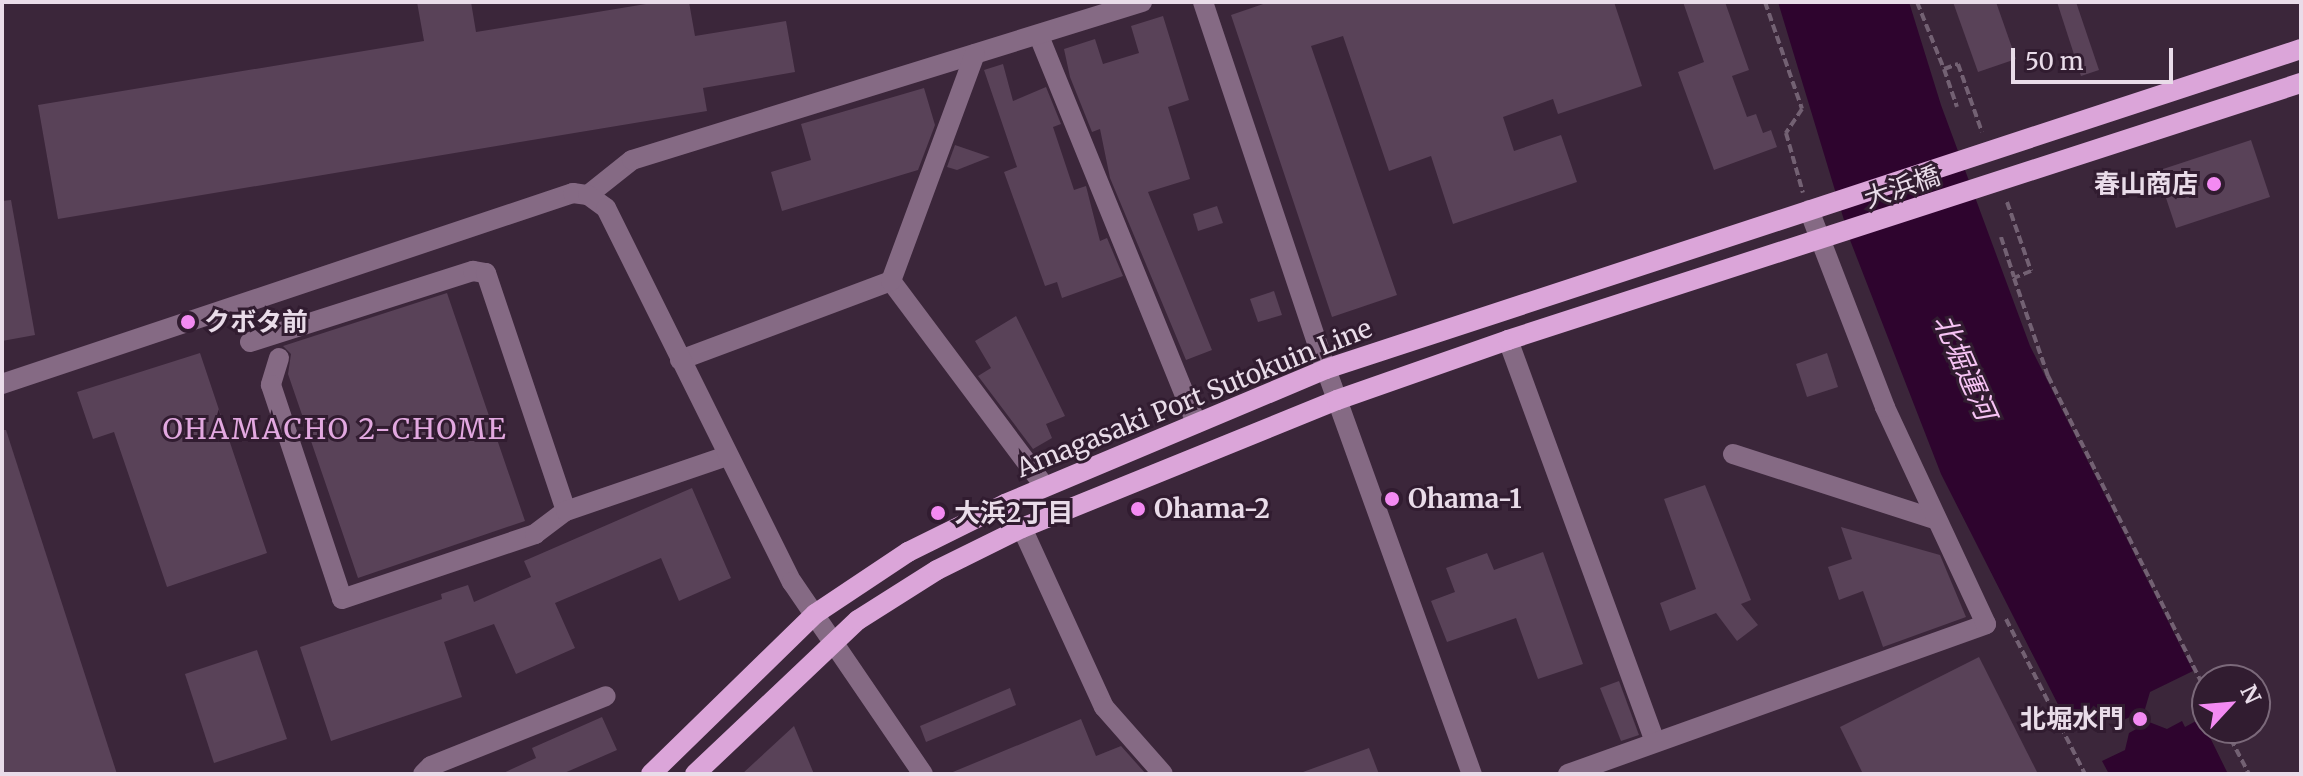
<!DOCTYPE html>
<meta charset="utf-8">
<style>
body{margin:0}
#map{position:relative;width:2303px;height:776px;overflow:hidden;background:#3b263a;font-family:Merriweather,"Noto Sans JP",serif}
div>[style]{position:absolute}
[style*='--x']{left:calc(var(--x)*1px);top:calc(var(--y)*1px);width:calc(var(--w)*1px);rotate:calc(var(--a)*1deg)}
.water>*{inset:0;background:#2e042e}
.building>*{inset:0;background:#594258}
.path>*{height:4px;margin-top:-2px;transform-origin:0;background:repeating-linear-gradient(90deg,#736173 0 8px,transparent 0 12px)}
.minor>*{height:20px;margin:-10px;padding:0 10px;transform-origin:10px;border-radius:10px;background:#856a84}
.major>*{height:20px;margin:-10px;padding:0 10px;transform-origin:10px;border-radius:10px;background:#dba5d9}
.dots>*{width:22px;height:22px;translate:-50% -50%;box-sizing:border-box;border:4px solid #311c30;border-radius:50%}
span{translate:-50% -50%;white-space:nowrap;text-align:center;line-height:1.15;-webkit-text-stroke:6px #311c30;paint-order:stroke}
.poi-label{font-size:26px;color:#e9dce9;font-weight:700}
.right{translate:-100% -50%;text-align:right}
.left{translate:0 -50%;text-align:left}
.street-label{font-size:26px;color:#e9dce9}
.water-label{font-size:28px;color:#f6c3f4;font-style:italic}
.neighbourhood-label{font-size:28px;color:#e2a8e0;letter-spacing:2px}
.frame{position:absolute;inset:0;border:4px solid #e9dce9;pointer-events:none}
.north{position:absolute;left:2191px;top:664px;width:80px;height:80px;box-sizing:border-box;background:#311c30;border:2px solid #7b697a;border-radius:50%;rotate:64deg;font-size:22px;font-weight:700;line-height:32px;text-align:center;color:#e9dce9}
.north::after{content:'';display:block;margin:auto;width:28px;height:36px;background:#f38af2;clip-path:polygon(50% 0,100% 100%,50% 72%,0 100%)}
.scale{position:absolute;left:2011px;top:48px;width:162px;height:36px;box-sizing:border-box;border:4px solid #e9dce9;border-top:0;padding-left:10px;font-size:24px;line-height:28px;white-space:nowrap;color:#e9dce9;-webkit-text-stroke:6px #311c30;paint-order:stroke}
</style>
<div id="map">
<div class="water">
<i style="clip-path:polygon(1778px 2px,1909px 2px,1941px 105px,2030px 346px,2193px 671px,2150px 692px,2145px 709px,2122px 721px,2110px 714px,2072px 732px,1941px 474px,1850px 240px)"></i>
<i style="clip-path:polygon(2197px 711px,2228px 774px,2109px 774px,2102px 761px,2125px 750px,2129px 733px,2149px 722px,2167px 729px,2182px 721px,2185px 727px,2196px 721px)"></i>
</div>
<div class="building">
<i style="clip-path:polygon(417px 2px,471px 2px,476px 32px,658px 2px,689px 2px,695px 36px,786px 21px,795px 72px,703px 88px,707px 111px,58px 219px,38px 105px,424px 41px)"></i>
<i style="clip-path:polygon(1269px 2px,1614px 2px,1642px 86px,1558px 114px,1553px 99px,1503px 117px,1514px 151px,1561px 135px,1577px 182px,1453px 224px,1431px 156px,1389px 171px,1343px 36px,1311px 46px,1397px 295px,1332px 317px,1231px 15px)"></i>
<i style="clip-path:polygon(1683px 2px,1725px 2px,1749px 70px,1732px 76px,1747px 117px,1756px 114px,1763px 133px,1771px 130px,1777px 147px,1714px 170px,1678px 72px,1704px 62px)"></i>
<i style="clip-path:polygon(1953px 2px,1996px 2px,2016px 59px,1978px 72px)"></i>
<i style="clip-path:polygon(2057px 2px,2076px 2px,2099px 70px,2081px 76px)"></i>
<i style="clip-path:polygon(1163px 16px,1189px 100px,1168px 107px,1190px 179px,1148px 192px,1212px 350px,1186px 360px,1110px 178px,1100px 129px,1092px 132px,1070px 77px,1064px 49px,1095px 39px,1103px 64px,1139px 53px,1131px 26px)"></i>
<i style="clip-path:polygon(1003px 64px,1013px 101px,1046px 87px,1061px 124px,1053px 127px,1074px 190px,1086px 186px,1100px 241px,1107px 238px,1123px 276px,1062px 298px,1057px 282px,1045px 286px,1004px 172px,1017px 167px,984px 70px)"></i>
<i style="clip-path:polygon(924px 88px,935px 125px,918px 170px,782px 211px,771px 172px,811px 160px,801px 124px)"></i>
<i style="clip-path:polygon(2251px 140px,2270px 197px,2176px 228px,2157px 171px)"></i>
<i style="clip-path:polygon(955px 145px,990px 157px,957px 170px,947px 167px)"></i>
<i style="clip-path:polygon(11px 200px,35px 335px,2px 341px,2px 201px)"></i>
<i style="clip-path:polygon(1217px 206px,1223px 223px,1198px 231px,1193px 214px)"></i>
<i style="clip-path:polygon(1274px 291px,1282px 315px,1258px 322px,1250px 299px)"></i>
<i style="clip-path:polygon(447px 293px,525px 521px,358px 578px,288px 374px,291px 354px,283px 346px)"></i>
<i style="clip-path:polygon(1016px 316px,1065px 416px,1046px 424px,1052px 438px,1033px 449px,978px 376px,991px 368px,975px 341px)"></i>
<i style="clip-path:polygon(200px 353px,267px 553px,167px 587px,114px 432px,93px 439px,77px 392px)"></i>
<i style="clip-path:polygon(1827px 353px,1838px 387px,1807px 397px,1796px 364px)"></i>
<i style="clip-path:polygon(2px 430px,6px 430px,117px 774px,2px 774px)"></i>
<i style="clip-path:polygon(1705px 485px,1751px 600px,1741px 604px,1758px 625px,1737px 641px,1716px 613px,1670px 631px,1660px 603px,1696px 589px,1664px 499px)"></i>
<i style="clip-path:polygon(692px 488px,731px 578px,679px 601px,661px 558px,555px 603px,575px 648px,516px 674px,494px 624px,444px 642px,462px 697px,331px 741px,300px 647px,442px 599px,441px 594px,468px 585px,474px 602px,531px 577px,524px 561px)"></i>
<i style="clip-path:polygon(1841px 527px,1940px 555px,1966px 617px,1883px 647px,1863px 591px,1839px 600px,1828px 567px,1852px 559px)"></i>
<i style="clip-path:polygon(1543px 552px,1583px 664px,1538px 679px,1516px 618px,1447px 642px,1431px 601px,1455px 592px,1446px 568px,1487px 553px,1494px 570px)"></i>
<i style="clip-path:polygon(257px 650px,287px 739px,214px 763px,185px 674px)"></i>
<i style="clip-path:polygon(1979px 657px,2038px 774px,1863px 774px,1840px 727px)"></i>
<i style="clip-path:polygon(1619px 681px,1639px 735px,1621px 741px,1600px 688px)"></i>
<i style="clip-path:polygon(1010px 688px,1016px 705px,926px 742px,920px 726px)"></i>
<i style="clip-path:polygon(602px 717px,617px 750px,562px 774px,501px 774px,536px 758px,532px 748px)"></i>
<i style="clip-path:polygon(1081px 719px,1096px 756px,1121px 746px,1146px 774px,948px 774px)"></i>
<i style="clip-path:polygon(794px 726px,814px 774px,742px 774px)"></i>
<i style="clip-path:polygon(1369px 748px,1379px 774px,1303px 774px,1303px 772px)"></i>
</div>
<div class="path">
<i style="--x:1765;--y:2;--w:113;--a:70.9"></i>
<i style="--x:1802;--y:109;--w:29;--a:124"></i>
<i style="--x:1786;--y:133;--w:62;--a:74.2"></i>
<i style="--x:1917;--y:2;--w:72;--a:68.1"></i>
<i style="--x:1944;--y:69;--w:15;--a:-20"></i>
<i style="--x:1958;--y:64;--w:72;--a:70.6"></i>
<i style="--x:1944;--y:69;--w:40;--a:71.1"></i>
<i style="--x:2007;--y:202;--w:73;--a:70.8"></i>
<i style="--x:2031;--y:271;--w:18;--a:158"></i>
<i style="--x:2014;--y:278;--w:104;--a:70.9"></i>
<i style="--x:2048;--y:376;--w:356;--a:63.4"></i>
<i style="--x:2001;--y:237;--w:42;--a:72"></i>
<i style="--x:2006;--y:619;--w:174;--a:63"></i>
<i style="--x:2225;--y:728;--w:52;--a:62.4"></i>
</div>
<div class="minor">
<i style="--x:1203;--y:2;--w:387;--a:71.5"></i>
<i style="--x:1326;--y:369;--w:431;--a:70.2"></i>
<i style="--x:1039;--y:36;--w:418;--a:67.9"></i>
<i style="--x:588;--y:195;--w:56;--a:-38.5"></i>
<i style="--x:632;--y:160;--w:534;--a:-17.21"></i>
<i style="--x:891;--y:281;--w:257;--a:53.2"></i>
<i style="--x:1508;--y:340;--w:427;--a:69.9"></i>
<i style="--x:250;--y:342;--w:234;--a:-17.7"></i>
<i style="--x:473;--y:271;--w:13;--a:9"></i>
<i style="--x:486;--y:273;--w:251;--a:71.4"></i>
<i style="--x:279;--y:358;--w:28;--a:107"></i>
<i style="--x:271;--y:385;--w:225;--a:71.6"></i>
<i style="--x:342;--y:599;--w:204;--a:-18.6"></i>
<i style="--x:535;--y:534;--w:39;--a:-37"></i>
<i style="--x:566;--y:511;--w:170;--a:-18.9"></i>
<i style="--x:680;--y:360;--w:225;--a:-20.5"></i>
<i style="--x:891;--y:281;--w:242;--a:-69.7"></i>
<i style="--x:2;--y:384;--w:602;--a:-18.5"></i>
<i style="--x:573;--y:193;--w:15;--a:8"></i>
<i style="--x:588;--y:195;--w:22;--a:36"></i>
<i style="--x:606;--y:208;--w:418;--a:63.6"></i>
<i style="--x:792;--y:582;--w:232;--a:55.7"></i>
<i style="--x:1733;--y:454;--w:214;--a:17.9"></i>
<i style="--x:1022;--y:528;--w:197;--a:65.4"></i>
<i style="--x:1104;--y:707;--w:89;--a:48.6"></i>
<i style="--x:423;--y:774;--w:11;--a:-45"></i>
<i style="--x:431;--y:766;--w:188;--a:-21.8"></i>
<i style="--x:1568;--y:774;--w:444;--a:-19.7"></i>
<i style="--x:1986;--y:624;--w:239;--a:-115"></i>
<i style="--x:1885;--y:407;--w:211;--a:-111.1"></i>
</div>
<div class="major">
<i style="--x:651;--y:774;--w:229;--a:-44.3"></i>
<i style="--x:815;--y:614;--w:112;--a:-33.7"></i>
<i style="--x:908;--y:552;--w:108;--a:-26.3"></i>
<i style="--x:1005;--y:504;--w:348;--a:-22.8"></i>
<i style="--x:1326;--y:369;--w:1026;--a:-18.17"></i>
<i style="--x:695;--y:774;--w:224;--a:-43.4"></i>
<i style="--x:858;--y:620;--w:93;--a:-32.3"></i>
<i style="--x:937;--y:570;--w:95;--a:-26.3"></i>
<i style="--x:1022;--y:528;--w:340;--a:-22.1"></i>
<i style="--x:1337;--y:400;--w:181;--a:-19.3"></i>
<i style="--x:1508;--y:340;--w:834;--a:-17.96"></i>
</div>
<div class="dots">
<i style="left:2214px;top:184px;background:#f38af2"></i>
<i style="left:188px;top:322px;background:#f38af2"></i>
<i style="left:1392px;top:499px;background:#f38af2"></i>
<i style="left:1138px;top:509px;background:#f38af2"></i>
<i style="left:938px;top:513px;background:#f38af2"></i>
<i style="left:2140px;top:719px;background:#f38af2"></i>
</div>
<div class="poi-label">
<span class="right" style="left:2198px;top:184px">春山商店</span>
<span class="left" style="left:204px;top:322px">クボタ前</span>
<span class="left" style="left:1408px;top:499px">Ohama-1</span>
<span class="left" style="left:1154px;top:509px">Ohama-2</span>
<span class="left" style="left:954px;top:513px">大浜2丁目</span>
<span class="right" style="left:2124px;top:719px">北堀水門</span>
</div>
<div class="street-label">
<span style="left:1902px;top:187px;rotate:-19deg">大浜橋</span>
<span style="left:1194px;top:398px;rotate:-22deg">Amagasaki Port Sutokuin Line</span>
</div>
<div class="water-label">
<span style="left:1965px;top:367px;rotate:66deg">北堀運河</span>
</div>
<div class="neighbourhood-label">
<span style="left:335px;top:429px">OHAMACHO 2-CHOME</span>
</div>
<div class="frame"></div>
<div class="north">N</div>
<div class="scale">50 m</div>
</div>
